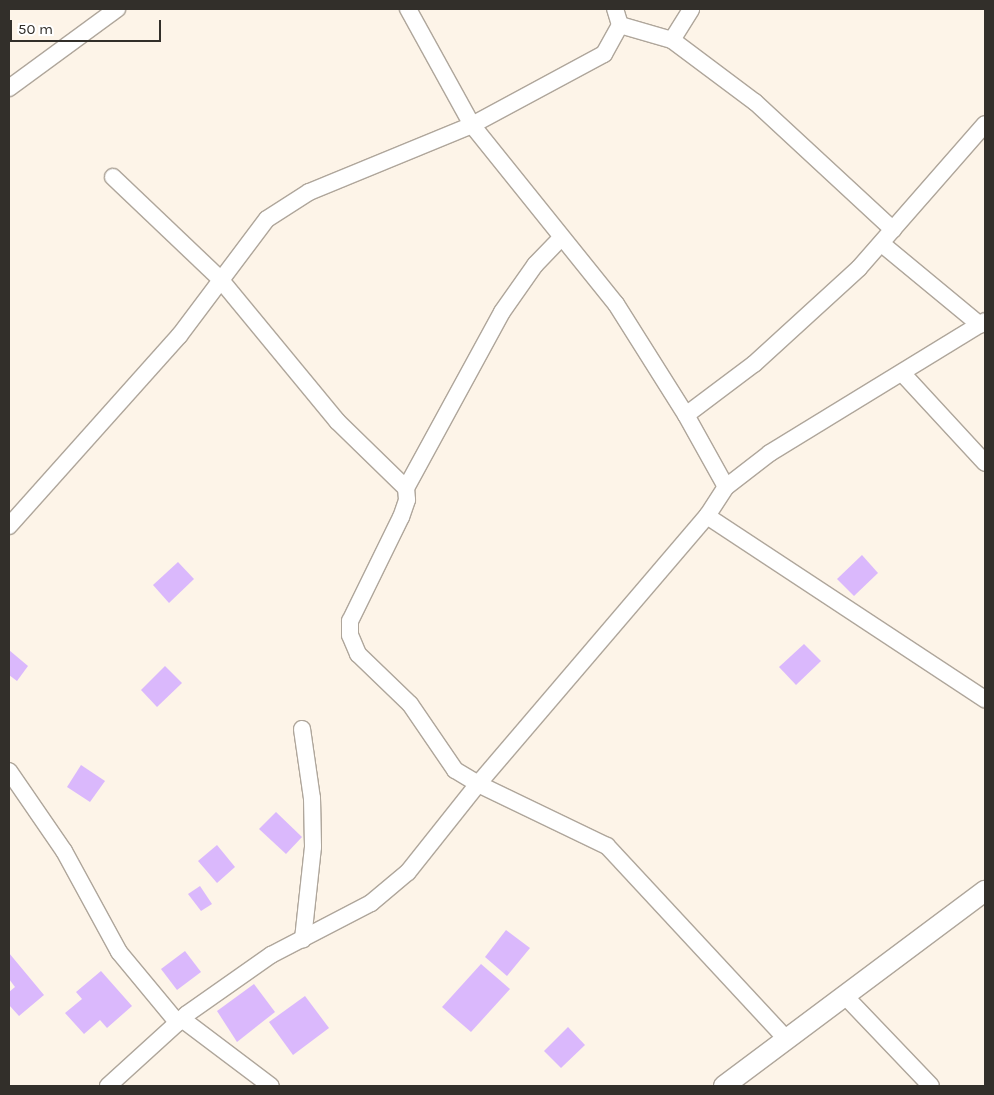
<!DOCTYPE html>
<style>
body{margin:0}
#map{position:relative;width:994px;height:1095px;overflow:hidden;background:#fdf4e8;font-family:Karla,sans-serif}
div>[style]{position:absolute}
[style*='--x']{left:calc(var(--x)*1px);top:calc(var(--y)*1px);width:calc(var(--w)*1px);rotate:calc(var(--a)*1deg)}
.building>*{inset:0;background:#dab8fc}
.roads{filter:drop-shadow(1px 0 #afa69b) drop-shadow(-1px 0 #afa69b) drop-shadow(0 1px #afa69b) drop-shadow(0 -1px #afa69b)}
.minor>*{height:16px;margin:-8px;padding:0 8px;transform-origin:8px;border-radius:8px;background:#fff}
.tertiary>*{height:20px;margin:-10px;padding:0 10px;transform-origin:10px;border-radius:10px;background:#fff}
span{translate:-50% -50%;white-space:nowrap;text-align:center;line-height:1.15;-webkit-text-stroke:4px #fff;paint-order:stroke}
.frame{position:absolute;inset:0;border:10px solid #322f2a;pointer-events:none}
.scale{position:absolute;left:10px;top:20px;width:151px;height:22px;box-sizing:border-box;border:2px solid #322f2a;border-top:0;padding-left:6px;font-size:15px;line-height:18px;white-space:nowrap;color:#322f2a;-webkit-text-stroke:4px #fff;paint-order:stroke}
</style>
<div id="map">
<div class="building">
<i style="clip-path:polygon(862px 555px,878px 573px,854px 596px,837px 579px)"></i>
<i style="clip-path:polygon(178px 562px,194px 579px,169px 603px,153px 585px)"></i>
<i style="clip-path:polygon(804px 644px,821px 661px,796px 685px,779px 667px)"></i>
<i style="clip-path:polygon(9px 650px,28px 666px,17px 681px,9px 675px)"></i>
<i style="clip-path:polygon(165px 666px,182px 683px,157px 707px,141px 690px)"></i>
<i style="clip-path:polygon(81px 765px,105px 781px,90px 802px,67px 787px)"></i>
<i style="clip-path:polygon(276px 812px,302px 837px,286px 854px,259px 829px)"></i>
<i style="clip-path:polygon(217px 845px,235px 867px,217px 883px,198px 861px)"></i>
<i style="clip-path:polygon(200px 886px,212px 904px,201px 911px,188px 894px)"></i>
<i style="clip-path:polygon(506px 930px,530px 948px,507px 976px,485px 957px)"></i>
<i style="clip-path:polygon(185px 951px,201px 972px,177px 990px,161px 969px)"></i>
<i style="clip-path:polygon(9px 953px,44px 995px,19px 1016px,9px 1005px,9px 992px,15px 987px,9px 979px)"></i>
<i style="clip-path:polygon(481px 964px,510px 989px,471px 1032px,442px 1007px)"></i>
<i style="clip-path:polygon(101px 971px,132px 1006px,107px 1028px,100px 1020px,84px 1034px,65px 1013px,82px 999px,76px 992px)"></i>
<i style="clip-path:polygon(254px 984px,275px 1012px,237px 1042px,217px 1011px)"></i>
<i style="clip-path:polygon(305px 996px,329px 1028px,293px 1055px,269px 1022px)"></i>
<i style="clip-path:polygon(568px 1027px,585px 1045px,561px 1068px,544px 1051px)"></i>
</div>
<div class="roads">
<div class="minor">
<i style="--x:408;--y:9;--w:132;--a:61.1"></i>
<i style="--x:472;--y:125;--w:230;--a:51.2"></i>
<i style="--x:616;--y:304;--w:131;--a:57.8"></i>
<i style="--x:686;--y:415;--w:82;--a:60.9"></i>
<i style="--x:620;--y:25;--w:54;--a:16.1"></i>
<i style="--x:672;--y:40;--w:104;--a:36.8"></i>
<i style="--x:755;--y:102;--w:188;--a:42.8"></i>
<i style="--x:672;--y:40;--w:36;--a:-58"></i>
<i style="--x:9;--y:88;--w:134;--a:-36.2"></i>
<i style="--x:113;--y:177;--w:148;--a:43.6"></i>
<i style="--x:220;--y:279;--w:184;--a:50.5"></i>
<i style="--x:337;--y:421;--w:96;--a:44.2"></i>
<i style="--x:561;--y:238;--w:37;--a:134"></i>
<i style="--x:535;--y:265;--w:57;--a:125.1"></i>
<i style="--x:502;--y:312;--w:200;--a:118.6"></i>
<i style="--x:406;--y:488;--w:12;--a:85"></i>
<i style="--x:407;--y:500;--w:18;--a:109"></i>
<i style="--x:401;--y:517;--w:116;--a:116.1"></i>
<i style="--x:350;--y:621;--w:14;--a:90"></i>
<i style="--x:350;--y:635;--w:21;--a:67"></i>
<i style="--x:358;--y:654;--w:72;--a:43.9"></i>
<i style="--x:410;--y:704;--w:80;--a:55.7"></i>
<i style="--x:455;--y:770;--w:27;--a:31"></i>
<i style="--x:478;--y:784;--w:143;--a:25.7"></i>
<i style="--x:607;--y:846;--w:265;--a:47.1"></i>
<i style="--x:882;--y:244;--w:127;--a:39.6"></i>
<i style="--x:903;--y:374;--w:121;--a:47.3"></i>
<i style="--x:686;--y:415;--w:85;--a:-36.9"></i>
<i style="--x:754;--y:364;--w:142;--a:-42.4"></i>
<i style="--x:859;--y:268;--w:191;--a:-48.8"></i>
<i style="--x:707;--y:516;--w:333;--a:33.4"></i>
<i style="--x:9;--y:526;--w:255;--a:-48.2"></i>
<i style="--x:179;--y:336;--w:146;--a:-53.1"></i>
<i style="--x:267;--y:219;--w:50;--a:-32.7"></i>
<i style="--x:309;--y:192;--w:176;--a:-22.3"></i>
<i style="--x:472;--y:125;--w:150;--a:-28.3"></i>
<i style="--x:604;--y:54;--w:33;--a:-61"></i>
<i style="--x:620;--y:25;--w:17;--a:-107"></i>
<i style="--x:302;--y:729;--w:70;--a:81.8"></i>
<i style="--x:312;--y:798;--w:49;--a:88.8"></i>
<i style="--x:313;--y:847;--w:93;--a:96.2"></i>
<i style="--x:9;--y:771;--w:97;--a:55.5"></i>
<i style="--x:64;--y:851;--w:115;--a:61.4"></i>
<i style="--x:119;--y:952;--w:92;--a:50.3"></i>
<i style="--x:845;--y:996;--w:124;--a:46.3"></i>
<i style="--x:182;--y:1019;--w:111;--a:37"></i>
<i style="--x:108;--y:1086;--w:107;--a:-42.3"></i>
<i style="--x:187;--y:1014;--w:103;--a:-35.1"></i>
<i style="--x:271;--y:955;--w:113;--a:-27.5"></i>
<i style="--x:371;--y:903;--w:48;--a:-40"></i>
<i style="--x:408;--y:872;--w:112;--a:-51.5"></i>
<i style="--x:478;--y:784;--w:353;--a:-49.5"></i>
<i style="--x:707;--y:516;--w:35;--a:-57"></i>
<i style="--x:726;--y:487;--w:56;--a:-37.7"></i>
<i style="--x:770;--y:453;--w:252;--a:-31.5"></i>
</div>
<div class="tertiary">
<i style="--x:724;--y:1086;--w:326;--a:-36.8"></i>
</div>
</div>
<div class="frame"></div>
<div class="scale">50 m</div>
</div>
